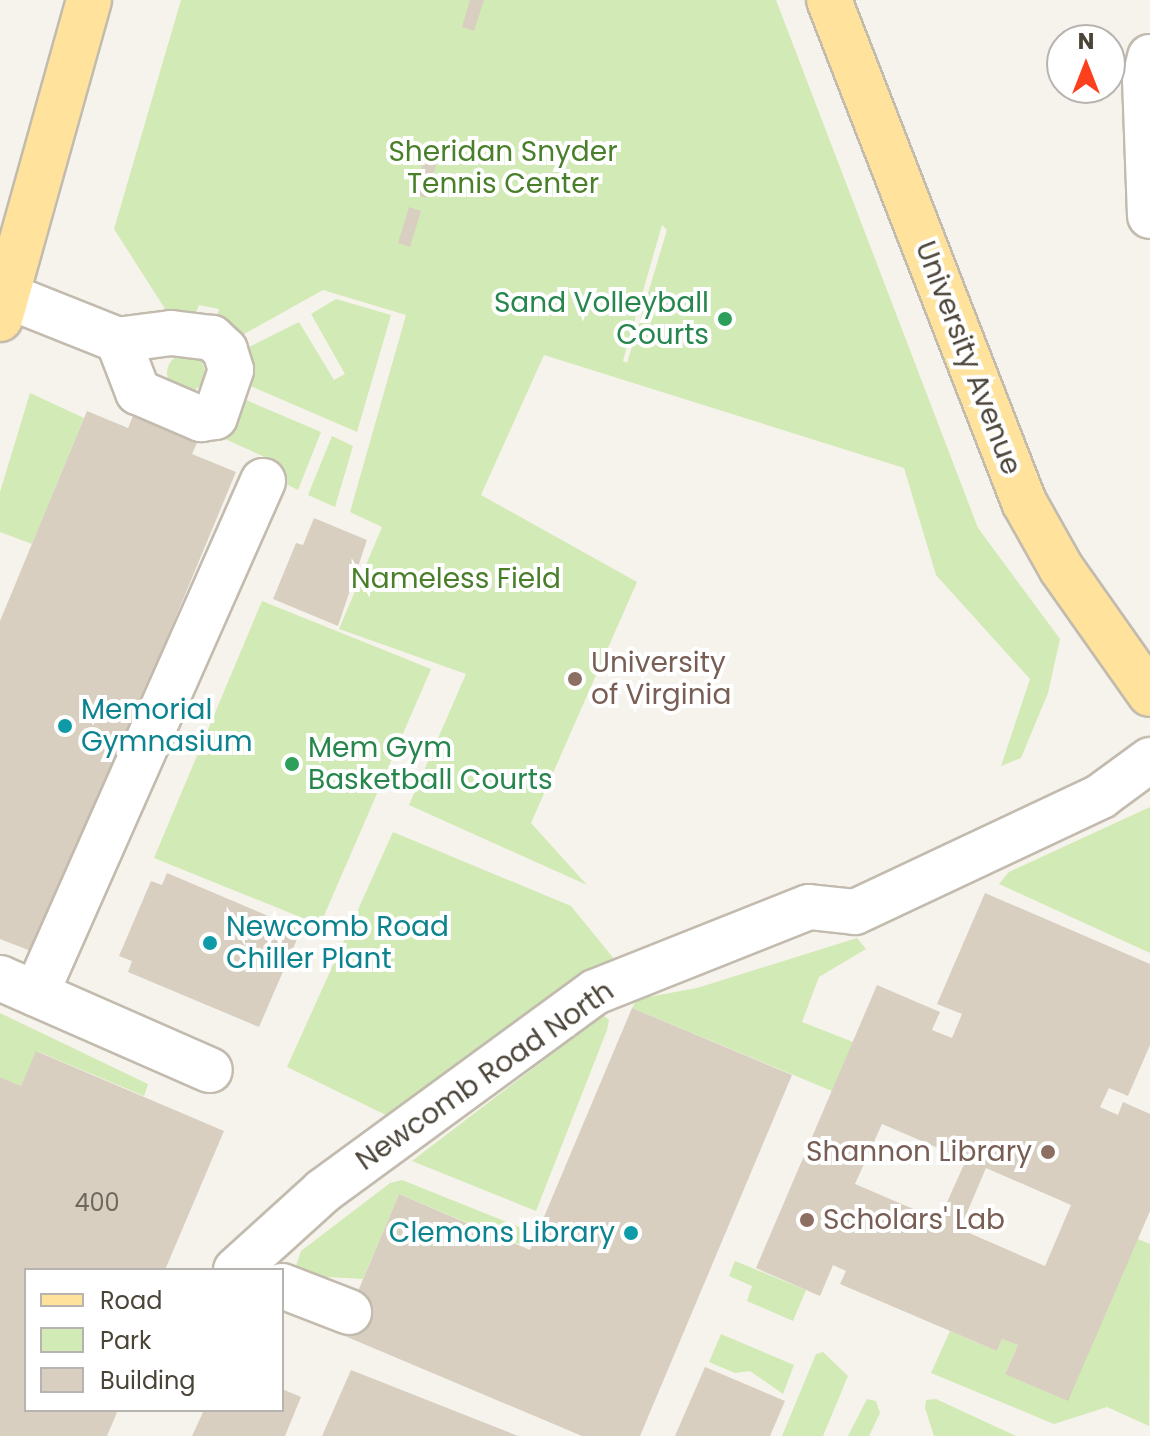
<!DOCTYPE html>
<style>
body{margin:0}
#map{position:relative;width:1150px;height:1436px;overflow:hidden;background:#f6f3ec;font-family:Poppins,sans-serif}
div>[style]{position:absolute}
[style*='--x']{left:calc(var(--x)*1px);top:calc(var(--y)*1px);width:calc(var(--w)*1px);rotate:calc(var(--a)*1deg)}
.green>*{inset:0;background:#d2eab5}
.round{border-radius:50%}
.building>*{inset:0;background:#d8cfc1}
.roads{filter:drop-shadow(2px 0 #c2bbae) drop-shadow(-2px 0 #c2bbae) drop-shadow(0 2px #c2bbae) drop-shadow(0 -2px #c2bbae)}
.minor>*{height:44px;margin:-22px;padding:0 22px;transform-origin:22px;border-radius:22px;background:#fff}
.major>*{height:44px;margin:-22px;padding:0 22px;transform-origin:22px;border-radius:22px;background:#ffe39c}
.dots>*{width:22px;height:22px;translate:-50% -50%;box-sizing:border-box;border:4px solid #fff;border-radius:50%}
span{translate:-50% -50%;white-space:nowrap;text-align:center;line-height:1.15;-webkit-text-stroke:8px #fff;paint-order:stroke}
.number-label{font-size:24px;color:#6e675b}
.number-label span{-webkit-text-stroke-width:0}
.park-label{font-size:28px;color:#4a7f2a}
.leisure-label{font-size:28px;color:#27864d}
.right{translate:-100% -50%;text-align:right}
.left{translate:0 -50%;text-align:left}
.street-label{font-size:28px;color:#4b4439}
.education-label{font-size:28px;color:#785e54}
.culture-label{font-size:28px;color:#0d838f}
.legend{position:absolute;left:24px;top:1268px;width:260px;height:144px;box-sizing:border-box;background:#fff;border:2px solid #b7b4b0;margin:0;padding:10px 14px;list-style:none;font-size:24px;color:#4b4439}
.legend li{display:flex;align-items:center;gap:16px;height:40px}
.legend b{width:40px;border:2px solid #b7b4b0}
.north{position:absolute;left:1046px;top:24px;width:80px;height:80px;box-sizing:border-box;background:#fff;border:2px solid #b7b4b0;border-radius:50%;rotate:0deg;font-size:22px;font-weight:700;line-height:32px;text-align:center;color:#4b4439}
.north::after{content:'';display:block;margin:auto;width:28px;height:36px;background:#fc3f1d;clip-path:polygon(50% 0,100% 100%,50% 72%,0 100%)}
</style>
<div id="map">
<div class="green">
<i style="clip-path:polygon(evenodd,181px 0,776px 0,978px 528px,1060px 639px,1048px 693px,1021px 758px,1001px 766px,1030px 679px,936px 575px,904px 468px,544px 355px,481px 495px,637px 582px,531px 823px,587px 885px,409px 805px,466px 674px,339px 629px,382px 527px,350px 512px,406px 315px,323px 290px,235px 339px,216px 319px,219px 309px,199px 305px,196px 312px,169px 315px,114px 229px,181px 0,662px 225px,667px 230px,627px 363px,623px 361px,662px 225px)"></i>
<i style="clip-path:polygon(336px 299px,391px 315px,357px 432px,246px 384px,245px 349px,299px 322px,334px 380px,345px 374px,311px 314px)"></i>
<i class="round" style="left:167px;top:354px;width:38px;height:38px"></i>
<i style="clip-path:polygon(30px 393px,84px 418px,32px 544px,0 532px,0 492px)"></i>
<i style="clip-path:polygon(239px 397px,321px 432px,298px 490px,276px 479px,282px 465px,223px 438px)"></i>
<i style="clip-path:polygon(332px 436px,353px 446px,335px 507px,308px 495px)"></i>
<i style="clip-path:polygon(262px 601px,431px 669px,320px 925px,154px 858px)"></i>
<i style="clip-path:polygon(1150px 807px,1150px 953px,999px 884px,1009px 872px)"></i>
<i style="clip-path:polygon(393px 832px,571px 906px,619px 965px,388px 1116px,287px 1067px)"></i>
<i style="clip-path:polygon(857px 938px,866px 949px,819px 977px,802px 1022px,853px 1042px,832px 1091px,632px 1008px,637px 999px,697px 988px)"></i>
<i style="clip-path:polygon(0 1013px,148px 1084px,144px 1096px,37px 1051px,21px 1086px,0 1077px)"></i>
<i style="clip-path:polygon(603px 1015px,609px 1020px,607px 1030px,536px 1211px,412px 1161px)"></i>
<i style="clip-path:polygon(402px 1180px,527px 1230px,521px 1245px,399px 1194px,363px 1279px,293px 1275px,301px 1251px,390px 1183px)"></i>
<i style="clip-path:polygon(1138px 1239px,1150px 1244px,1149px 1426px,1107px 1407px,1054px 1424px,931px 1373px,950px 1331px,997px 1351px,1002px 1339px,1018px 1345px,1005px 1374px)"></i>
<i style="clip-path:polygon(735px 1261px,806px 1290px,793px 1321px,747px 1301px,752px 1286px,729px 1276px)"></i>
<i style="clip-path:polygon(721px 1334px,794px 1365px,783px 1394px,750px 1371px,735px 1373px,709px 1362px)"></i>
<i style="clip-path:polygon(823px 1352px,848px 1376px,823px 1436px,782px 1436px,816px 1354px)"></i>
<i style="clip-path:polygon(867px 1399px,876px 1401px,880px 1413px,869px 1436px,848px 1436px)"></i>
<i style="clip-path:polygon(936px 1399px,1016px 1436px,934px 1436px,925px 1408px,926px 1400px)"></i>
</div>
<div class="building">
<i style="clip-path:polygon(470px 0,484px 0,474px 31px,462px 27px)"></i>
<i style="clip-path:polygon(425px 158px,437px 162px,426px 198px,413px 194px)"></i>
<i style="clip-path:polygon(409px 207px,421px 211px,410px 247px,398px 243px)"></i>
<i style="clip-path:polygon(87px 411px,128px 428px,133px 416px,197px 443px,192px 454px,236px 472px,36px 953px,0 939px,0 621px)"></i>
<i style="clip-path:polygon(314px 518px,367px 540px,338px 626px,273px 599px,296px 543px,303px 545px)"></i>
<i style="clip-path:polygon(167px 873px,301px 930px,259px 1027px,128px 972px,132px 961px,119px 956px,151px 881px,162px 885px)"></i>
<i style="clip-path:polygon(evenodd,985px 893px,1150px 964px,1150px 1045px,1128px 1096px,1109px 1088px,1100px 1107px,1118px 1115px,1123px 1102px,1150px 1114px,1150px 1211px,1068px 1401px,1005px 1374px,1018px 1345px,1002px 1339px,997px 1351px,840px 1284px,846px 1271px,833px 1265px,820px 1296px,756px 1268px,877px 985px,940px 1012px,932px 1030px,952px 1038px,962px 1014px,937px 1004px,985px 893px,882px 1124px,966px 1160px,939px 1220px,855px 1184px,882px 1124px,985px 893px,986px 1168px,1071px 1205px,1045px 1266px,960px 1229px,986px 1168px)"></i>
<i style="clip-path:polygon(632px 1008px,792px 1075px,640px 1436px,582px 1436px,340px 1334px,399px 1194px,530px 1250px)"></i>
<i style="clip-path:polygon(36px 1051px,224px 1131px,165px 1270px,26px 1270px,26px 1410px,118px 1410px,107px 1436px,0 1436px,0 1077px,21px 1086px)"></i>
<i style="clip-path:polygon(705px 1367px,785px 1401px,770px 1436px,675px 1436px)"></i>
<i style="clip-path:polygon(351px 1370px,518px 1436px,322px 1436px)"></i>
<i style="clip-path:polygon(282px 1389px,301px 1397px,285px 1436px,192px 1436px,204px 1410px,282px 1410px)"></i>
</div>
<div class="roads">
<div class="minor">
<i style="--x:1150;--y:57;--w:23;--a:103"></i>
<i style="--x:1145;--y:79;--w:137;--a:87.9"></i>
<i style="--x:0;--y:293;--w:127;--a:21.7"></i>
<i style="--x:118;--y:340;--w:56;--a:69"></i>
<i style="--x:138;--y:392;--w:69;--a:23.2"></i>
<i style="--x:201;--y:419;--w:14;--a:-8"></i>
<i style="--x:215;--y:417;--w:50;--a:-71.2"></i>
<i style="--x:231;--y:370;--w:21;--a:-107"></i>
<i style="--x:225;--y:350;--w:18;--a:-137"></i>
<i style="--x:212;--y:338;--w:41;--a:-173"></i>
<i style="--x:171;--y:333;--w:53;--a:172.5"></i>
<i style="--x:0;--y:978;--w:229;--a:23.7"></i>
<i style="--x:36;--y:994;--w:561;--a:-66.13"></i>
<i style="--x:236;--y:1270;--w:118;--a:-42.2"></i>
<i style="--x:323;--y:1191;--w:337;--a:-36.2"></i>
<i style="--x:595;--y:992;--w:230;--a:-21.7"></i>
<i style="--x:809;--y:907;--w:46;--a:6.2"></i>
<i style="--x:855;--y:912;--w:272;--a:-25.2"></i>
<i style="--x:1101;--y:796;--w:61;--a:-36.3"></i>
<i style="--x:282;--y:1286;--w:72;--a:21.2"></i>
</div>
<div class="major">
<i style="--x:829;--y:0;--w:539;--a:68.77"></i>
<i style="--x:1024;--y:502;--w:76;--a:60.7"></i>
<i style="--x:1061;--y:568;--w:154;--a:54.8"></i>
<i style="--x:0;--y:319;--w:331;--a:-74.4"></i>
</div>
</div>
<div class="dots">
<i style="left:725px;top:319px;background:#2e9e5b"></i>
<i style="left:575px;top:679px;background:#8d6e63"></i>
<i style="left:65px;top:726px;background:#0f9aa8"></i>
<i style="left:292px;top:764px;background:#2e9e5b"></i>
<i style="left:210px;top:943px;background:#0f9aa8"></i>
<i style="left:1048px;top:1152px;background:#8d6e63"></i>
<i style="left:807px;top:1220px;background:#8d6e63"></i>
<i style="left:631px;top:1233px;background:#0f9aa8"></i>
</div>
<div class="number-label">
<span style="left:97px;top:1203px">400</span>
</div>
<div class="park-label">
<span style="left:503px;top:168px">Sheridan Snyder<br>Tennis Center</span>
<span style="left:456px;top:579px">Nameless Field</span>
</div>
<div class="leisure-label">
<span class="right" style="left:709px;top:319px">Sand Volleyball<br>Courts</span>
<span class="left" style="left:308px;top:764px">Mem Gym<br>Basketball Courts</span>
</div>
<div class="street-label">
<span style="left:968px;top:358px;rotate:69deg">University Avenue</span>
<span style="left:485px;top:1076px;rotate:-35deg">Newcomb Road North</span>
</div>
<div class="education-label">
<span class="left" style="left:591px;top:679px">University<br>of Virginia</span>
<span class="right" style="left:1032px;top:1152px">Shannon Library</span>
<span class="left" style="left:823px;top:1220px">Scholars' Lab</span>
</div>
<div class="culture-label">
<span class="left" style="left:81px;top:726px">Memorial<br>Gymnasium</span>
<span class="left" style="left:226px;top:943px">Newcomb Road<br>Chiller Plant</span>
<span class="right" style="left:615px;top:1233px">Clemons Library</span>
</div>
<ul class="legend">
<li><b style="height:10px;background:#ffe39c"></b>Road</li>
<li><b style="height:22px;background:#d2eab5"></b>Park</li>
<li><b style="height:22px;background:#d8cfc1"></b>Building</li>
</ul>
<div class="north">N</div>
</div>
